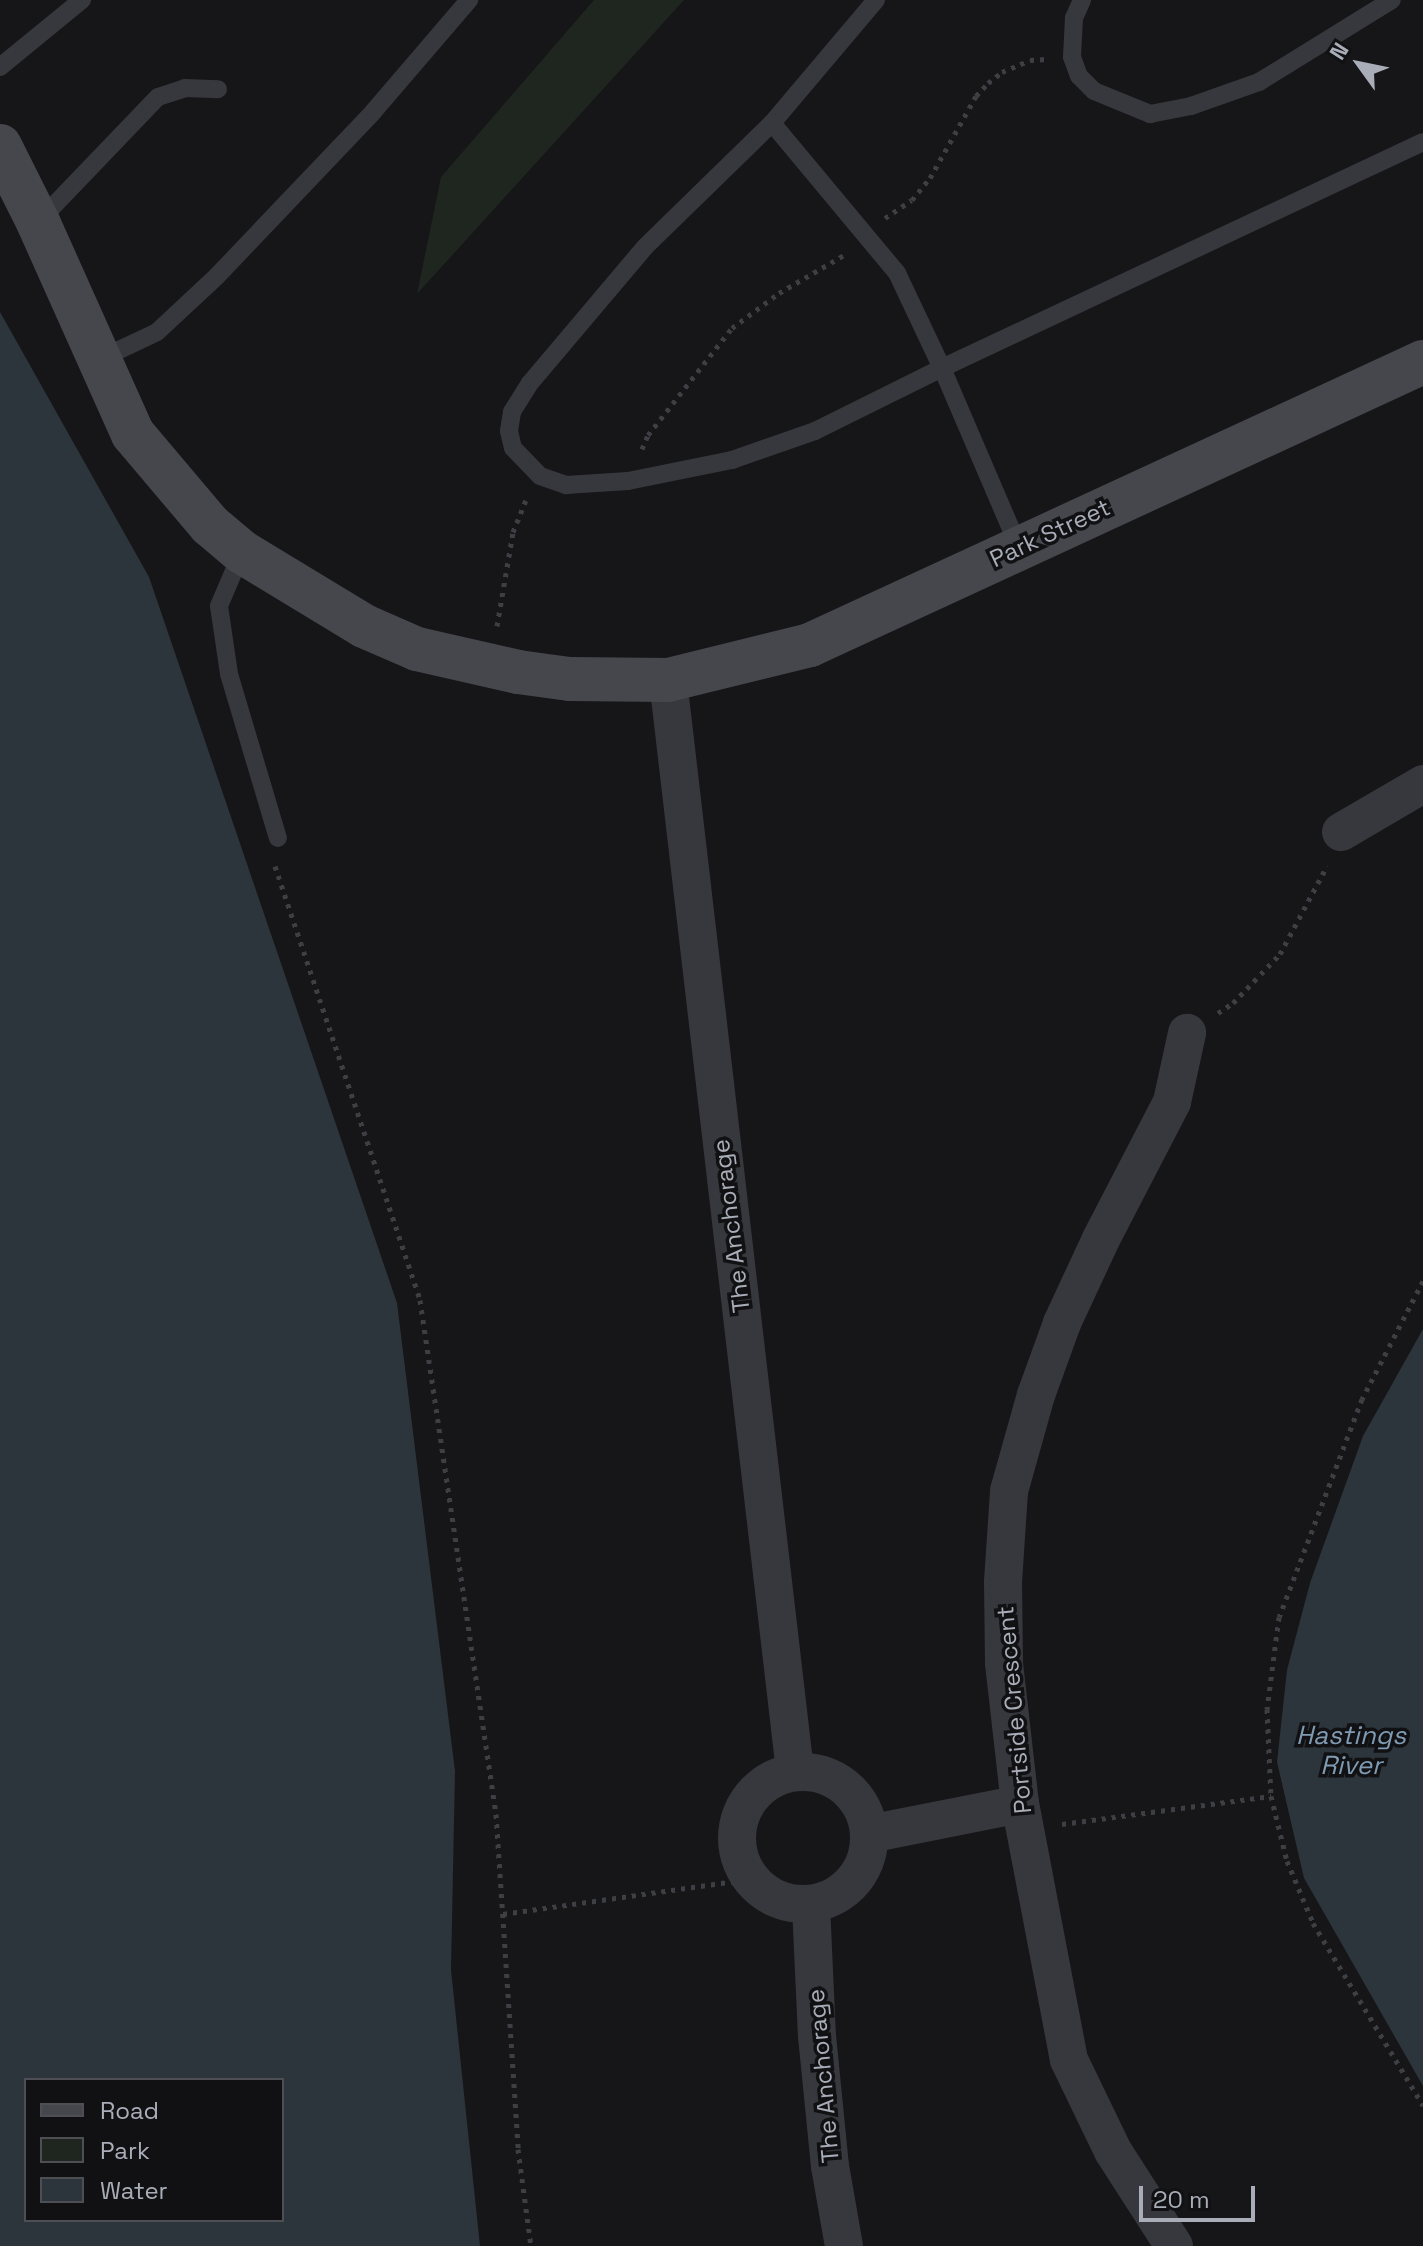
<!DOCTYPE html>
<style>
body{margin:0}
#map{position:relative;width:1423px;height:2246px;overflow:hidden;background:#161618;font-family:"Space Grotesk",sans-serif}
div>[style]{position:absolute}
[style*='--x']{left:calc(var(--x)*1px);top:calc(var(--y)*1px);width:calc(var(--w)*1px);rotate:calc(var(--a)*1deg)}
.green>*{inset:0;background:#1e261f}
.water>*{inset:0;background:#2c353c}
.path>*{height:5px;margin-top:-2.5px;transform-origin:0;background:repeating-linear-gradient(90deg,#3d3f44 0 4px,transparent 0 10px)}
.lane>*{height:18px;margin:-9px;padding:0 9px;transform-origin:9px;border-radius:9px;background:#37383d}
.street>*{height:38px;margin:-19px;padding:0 19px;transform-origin:19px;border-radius:19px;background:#37383d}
.street>.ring{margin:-19px;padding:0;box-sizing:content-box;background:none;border:38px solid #37383d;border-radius:50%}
.secondary>*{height:44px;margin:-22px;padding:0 22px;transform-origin:22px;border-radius:22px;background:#45474d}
span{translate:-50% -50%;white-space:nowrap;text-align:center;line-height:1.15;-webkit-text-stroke:7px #111113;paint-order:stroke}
.street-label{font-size:24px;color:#a8adb8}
.water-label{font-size:26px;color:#7f9bb3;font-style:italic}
.legend{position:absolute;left:24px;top:2078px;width:260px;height:144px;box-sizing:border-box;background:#111113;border:2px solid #4d4f55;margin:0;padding:10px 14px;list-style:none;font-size:24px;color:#a8adb8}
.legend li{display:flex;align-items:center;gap:16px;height:40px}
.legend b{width:40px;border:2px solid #4d4f55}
.north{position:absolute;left:1319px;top:24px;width:80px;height:80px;-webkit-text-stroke:6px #111113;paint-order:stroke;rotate:303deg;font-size:22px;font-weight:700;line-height:32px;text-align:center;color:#a8adb8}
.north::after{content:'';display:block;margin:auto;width:28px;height:36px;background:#a8adb8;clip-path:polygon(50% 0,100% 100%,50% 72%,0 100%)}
.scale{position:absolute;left:1139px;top:2186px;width:116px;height:36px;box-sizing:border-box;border:4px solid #a8adb8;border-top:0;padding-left:10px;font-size:24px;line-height:28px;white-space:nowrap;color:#a8adb8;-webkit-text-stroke:6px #111113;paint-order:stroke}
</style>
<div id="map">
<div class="green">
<i style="clip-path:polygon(594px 0,684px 0,417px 294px,441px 177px)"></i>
</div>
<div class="water">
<i style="clip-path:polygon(evenodd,0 312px,149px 577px,397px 1303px,455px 1771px,451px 1970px,480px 2246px,0 2246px,0 312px,282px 2080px,282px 2220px,26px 2220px,26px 2080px,282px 2080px)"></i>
<i style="clip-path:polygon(1423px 1329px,1423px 2086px,1304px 1878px,1277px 1762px,1287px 1670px,1310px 1583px,1363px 1436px)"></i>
</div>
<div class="path">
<i style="--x:885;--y:218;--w:32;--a:-34"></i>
<i style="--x:912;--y:200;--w:28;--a:-51"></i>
<i style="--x:930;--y:178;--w:94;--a:-60.7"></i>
<i style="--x:976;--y:96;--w:18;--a:-47"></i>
<i style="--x:988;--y:83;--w:18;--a:-38"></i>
<i style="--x:1002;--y:72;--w:30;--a:-23"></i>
<i style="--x:1030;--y:60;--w:17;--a:-3"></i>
<i style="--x:642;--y:449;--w:15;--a:-67"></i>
<i style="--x:648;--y:435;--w:136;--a:-51.9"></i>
<i style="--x:732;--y:328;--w:59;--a:-36.7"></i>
<i style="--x:779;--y:293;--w:75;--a:-30.3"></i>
<i style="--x:497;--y:626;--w:95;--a:-80.3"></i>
<i style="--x:513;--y:532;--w:35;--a:-68"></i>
<i style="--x:275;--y:866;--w:458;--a:71.5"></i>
<i style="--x:420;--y:1300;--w:520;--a:81.59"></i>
<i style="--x:496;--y:1814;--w:336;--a:86.2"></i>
<i style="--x:518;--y:2149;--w:98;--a:82.4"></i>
<i style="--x:1218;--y:1013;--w:18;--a:-34"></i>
<i style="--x:1233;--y:1003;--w:68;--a:-46.2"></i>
<i style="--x:1280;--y:954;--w:100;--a:-61.9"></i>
<i style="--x:1423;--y:1281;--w:133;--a:117.3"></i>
<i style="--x:1362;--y:1399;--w:233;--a:110.8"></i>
<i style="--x:1279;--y:1617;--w:93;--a:97.4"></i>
<i style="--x:1267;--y:1709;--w:87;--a:87.4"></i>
<i style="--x:1271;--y:1796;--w:67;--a:76.2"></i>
<i style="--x:1287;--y:1861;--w:67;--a:67.2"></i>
<i style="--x:1313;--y:1923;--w:213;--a:58.9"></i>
<i style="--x:1062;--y:1824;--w:211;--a:-7.6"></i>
<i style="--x:503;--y:1914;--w:249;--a:-8.1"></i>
</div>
<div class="lane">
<i style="--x:876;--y:0;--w:161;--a:130.2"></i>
<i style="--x:772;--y:123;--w:177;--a:135.7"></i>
<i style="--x:645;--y:247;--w:178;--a:130.2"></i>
<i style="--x:530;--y:383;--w:34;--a:122"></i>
<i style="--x:512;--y:412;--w:19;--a:99"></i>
<i style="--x:509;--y:431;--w:17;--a:77"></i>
<i style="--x:513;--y:448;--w:39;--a:46"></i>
<i style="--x:540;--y:476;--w:28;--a:19"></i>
<i style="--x:566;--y:485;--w:62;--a:-3.7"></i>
<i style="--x:628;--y:481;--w:106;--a:-11.4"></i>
<i style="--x:732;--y:460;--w:88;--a:-19.3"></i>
<i style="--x:815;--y:431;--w:142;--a:-26.4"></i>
<i style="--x:942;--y:368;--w:531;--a:-25.17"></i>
<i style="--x:1082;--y:0;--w:20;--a:114"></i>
<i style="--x:1074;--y:18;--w:39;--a:93"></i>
<i style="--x:1072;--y:57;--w:20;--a:70"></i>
<i style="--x:1079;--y:76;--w:21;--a:45"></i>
<i style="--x:1094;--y:91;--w:61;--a:22.3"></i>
<i style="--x:1150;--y:114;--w:42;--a:-11"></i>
<i style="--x:1191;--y:106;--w:72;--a:-19.4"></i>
<i style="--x:1259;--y:82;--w:156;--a:-31.7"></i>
<i style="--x:0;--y:67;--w:106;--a:-39.3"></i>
<i style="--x:772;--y:123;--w:195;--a:50.2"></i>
<i style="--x:897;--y:273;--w:105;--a:64.7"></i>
<i style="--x:942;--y:368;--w:196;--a:66.8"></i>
<i style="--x:38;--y:222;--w:173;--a:-46.2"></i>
<i style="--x:158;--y:97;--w:28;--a:-18"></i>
<i style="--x:185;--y:88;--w:33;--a:2"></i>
<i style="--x:100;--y:359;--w:63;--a:-25.3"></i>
<i style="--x:157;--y:332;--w:82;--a:-43"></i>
<i style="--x:217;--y:276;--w:226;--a:-46.4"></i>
<i style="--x:373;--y:112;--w:148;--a:-49.4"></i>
<i style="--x:242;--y:552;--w:59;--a:113.1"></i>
<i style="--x:219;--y:606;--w:69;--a:81.6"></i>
<i style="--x:229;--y:674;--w:171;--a:73.4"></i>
</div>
<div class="street">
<i style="--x:668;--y:680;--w:1098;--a:83.36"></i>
<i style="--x:1341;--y:832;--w:95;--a:-30.3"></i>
<i class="ring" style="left:737px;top:1772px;width:94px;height:94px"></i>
<i style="--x:869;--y:1834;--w:154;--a:-11.2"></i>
<i style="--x:811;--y:1905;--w:131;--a:87.4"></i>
<i style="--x:817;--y:2036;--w:131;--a:84.3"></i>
<i style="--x:830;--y:2166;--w:81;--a:80.1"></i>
<i style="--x:1174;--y:2246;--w:113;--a:-122.7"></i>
<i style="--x:1113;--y:2151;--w:101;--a:-115.8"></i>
<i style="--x:1069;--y:2060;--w:261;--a:-100.8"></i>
<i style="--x:1020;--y:1804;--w:142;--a:-96.5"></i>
<i style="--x:1004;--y:1663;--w:81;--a:-90.7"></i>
<i style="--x:1003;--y:1582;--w:91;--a:-86.2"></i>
<i style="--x:1009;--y:1491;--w:100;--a:-74.3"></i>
<i style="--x:1036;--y:1395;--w:77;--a:-70.1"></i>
<i style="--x:1062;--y:1323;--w:93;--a:-65.1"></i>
<i style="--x:1101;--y:1239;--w:154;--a:-62.6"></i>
<i style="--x:1172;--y:1102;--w:71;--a:-77.7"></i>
</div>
<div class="secondary">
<i style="--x:0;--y:146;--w:85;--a:63.4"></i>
<i style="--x:38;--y:222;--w:232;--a:65.9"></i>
<i style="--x:133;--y:434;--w:119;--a:49.8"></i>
<i style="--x:210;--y:525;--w:42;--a:40.2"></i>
<i style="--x:242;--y:552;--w:143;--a:31.2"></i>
<i style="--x:364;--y:626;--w:58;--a:23.5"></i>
<i style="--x:417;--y:649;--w:104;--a:12.8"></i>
<i style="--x:518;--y:672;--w:52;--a:7.7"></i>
<i style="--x:570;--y:679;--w:98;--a:0.6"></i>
<i style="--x:668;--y:680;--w:146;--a:-13.8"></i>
<i style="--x:810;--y:645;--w:675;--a:-24.78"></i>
</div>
<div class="street-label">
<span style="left:1050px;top:533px;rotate:-25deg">Park Street</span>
<span style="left:731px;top:1226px;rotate:-97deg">The Anchorage</span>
<span style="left:1014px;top:1710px;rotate:-95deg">Portside Crescent</span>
<span style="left:823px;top:2076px;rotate:-95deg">The Anchorage</span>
</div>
<div class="water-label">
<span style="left:1351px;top:1751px">Hastings<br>River</span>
</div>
<ul class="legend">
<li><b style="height:10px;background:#45474d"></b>Road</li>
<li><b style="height:22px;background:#1e261f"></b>Park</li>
<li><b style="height:22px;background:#2c353c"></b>Water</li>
</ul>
<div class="north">N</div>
<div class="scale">20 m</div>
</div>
